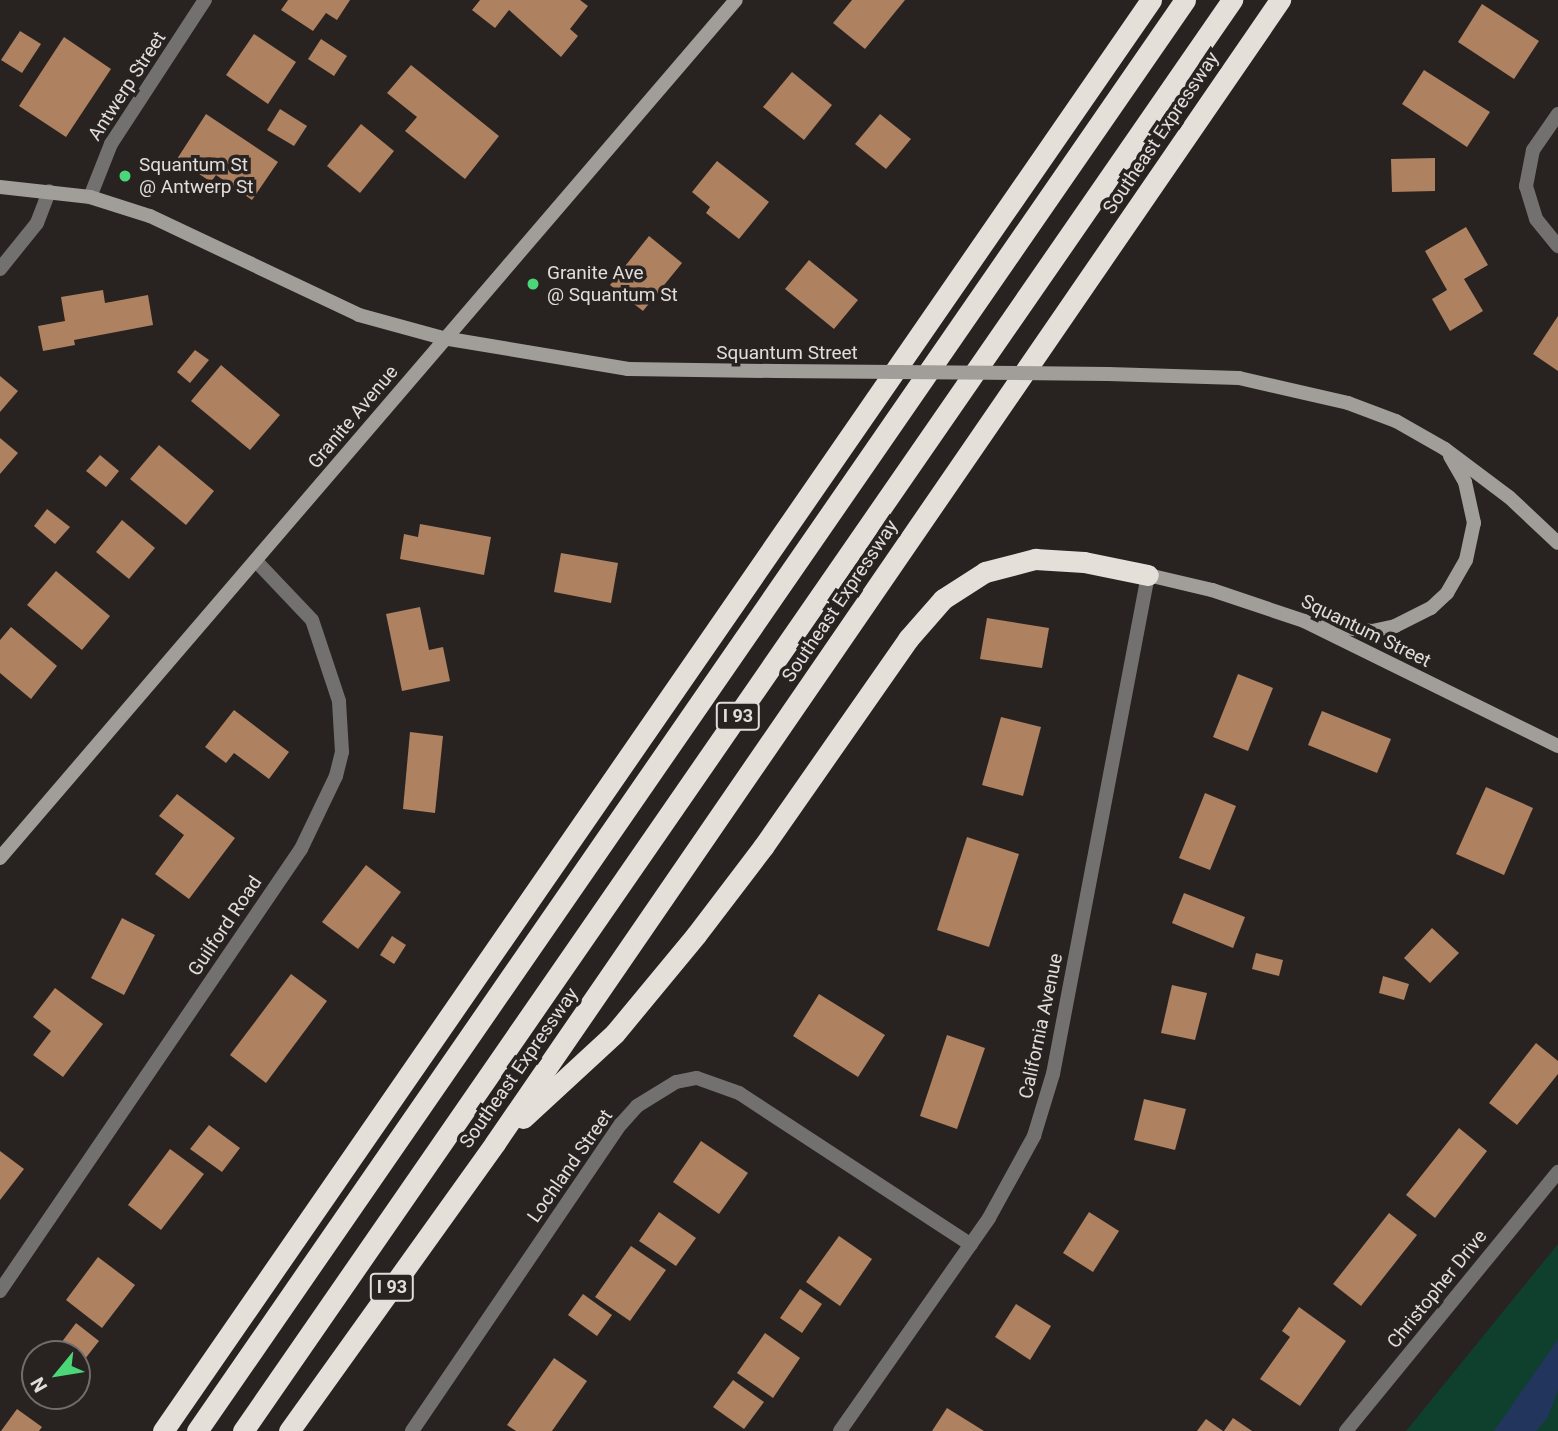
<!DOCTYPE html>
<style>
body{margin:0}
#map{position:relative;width:1558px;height:1431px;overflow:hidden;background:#282320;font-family:Roboto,sans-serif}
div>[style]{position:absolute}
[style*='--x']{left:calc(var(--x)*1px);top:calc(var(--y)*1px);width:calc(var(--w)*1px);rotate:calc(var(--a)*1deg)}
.green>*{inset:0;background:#0f3f2d}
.water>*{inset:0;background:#22355c}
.building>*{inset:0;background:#ae8160}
.street>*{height:14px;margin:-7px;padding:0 7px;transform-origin:7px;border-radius:7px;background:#73716f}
.secondary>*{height:14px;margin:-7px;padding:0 7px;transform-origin:7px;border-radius:7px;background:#a19e9a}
.highway>*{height:21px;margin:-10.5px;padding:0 10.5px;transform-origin:10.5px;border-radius:10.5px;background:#e4dfd9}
.secondary-bridge>*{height:14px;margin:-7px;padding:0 7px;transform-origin:7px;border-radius:7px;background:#a19e9a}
.dots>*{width:19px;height:19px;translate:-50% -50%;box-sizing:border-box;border:4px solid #282320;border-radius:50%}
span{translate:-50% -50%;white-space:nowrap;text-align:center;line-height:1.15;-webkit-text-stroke:7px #282320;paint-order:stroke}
.shield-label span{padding:2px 5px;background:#282320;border:2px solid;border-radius:5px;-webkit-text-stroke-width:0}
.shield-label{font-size:18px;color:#e0dddb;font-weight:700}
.street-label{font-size:19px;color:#e0dddb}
.poi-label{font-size:19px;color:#e0dddb}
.left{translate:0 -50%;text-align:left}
.north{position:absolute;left:21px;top:1340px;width:70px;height:70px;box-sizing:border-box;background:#282320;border:2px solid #726d6b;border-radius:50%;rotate:240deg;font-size:19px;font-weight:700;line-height:28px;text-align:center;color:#e0dddb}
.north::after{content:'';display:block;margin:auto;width:24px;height:32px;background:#4bd677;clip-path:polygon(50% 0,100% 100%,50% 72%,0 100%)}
</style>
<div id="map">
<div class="green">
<i style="clip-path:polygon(1558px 1244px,1558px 1431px,1406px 1431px)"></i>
</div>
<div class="water">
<i style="clip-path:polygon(1558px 1339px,1558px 1390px,1547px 1419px,1536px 1431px,1494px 1431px)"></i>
</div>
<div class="building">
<i style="clip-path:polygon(288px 0,350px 0,337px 20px,326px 13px,313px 31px,281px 10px)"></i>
<i style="clip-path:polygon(480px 0,580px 0,588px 6px,570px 29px,578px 36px,561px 57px,509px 10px,495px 28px,472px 10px)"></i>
<i style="clip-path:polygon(852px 0,905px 0,865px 49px,833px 23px)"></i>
<i style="clip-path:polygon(1482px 4px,1539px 41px,1514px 79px,1458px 42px)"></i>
<i style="clip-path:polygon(20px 31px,41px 44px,22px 73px,1px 60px)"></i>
<i style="clip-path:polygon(254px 34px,296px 62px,268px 104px,226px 75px)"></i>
<i style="clip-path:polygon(64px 37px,111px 69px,66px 137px,19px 106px)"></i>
<i style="clip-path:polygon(321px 39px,347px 56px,334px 76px,308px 59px)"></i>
<i style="clip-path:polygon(411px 65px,499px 136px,465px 179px,405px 131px,417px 117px,387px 93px)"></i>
<i style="clip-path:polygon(1424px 70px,1490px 112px,1467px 147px,1402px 104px)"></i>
<i style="clip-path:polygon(792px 72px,832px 105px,804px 140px,763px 107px)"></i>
<i style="clip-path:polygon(280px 109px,307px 126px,294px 146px,267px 130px)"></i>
<i style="clip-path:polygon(206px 114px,278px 162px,252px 200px,216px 175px,211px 182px,177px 159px)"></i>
<i style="clip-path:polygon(880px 114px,911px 139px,886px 169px,855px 144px)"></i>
<i style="clip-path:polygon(361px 124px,394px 151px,360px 193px,327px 166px)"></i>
<i style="clip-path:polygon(1435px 158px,1435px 191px,1392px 192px,1391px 159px)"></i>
<i style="clip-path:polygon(717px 161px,769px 202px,739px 239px,706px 213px,710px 207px,692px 192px)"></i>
<i style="clip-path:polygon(1466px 227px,1488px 265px,1464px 279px,1483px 311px,1450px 331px,1432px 299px,1447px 290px,1425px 251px)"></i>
<i style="clip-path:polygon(649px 236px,682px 263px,643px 311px,610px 285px)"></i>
<i style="clip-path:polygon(809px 260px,858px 300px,834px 329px,785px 289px)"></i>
<i style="clip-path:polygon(103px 290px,105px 303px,148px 295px,153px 325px,74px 340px,75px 345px,43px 351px,38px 326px,65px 321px,61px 297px)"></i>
<i style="clip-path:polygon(1558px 316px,1558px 371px,1533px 354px)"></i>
<i style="clip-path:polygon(195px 350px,209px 360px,190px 383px,177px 372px)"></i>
<i style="clip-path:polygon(221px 365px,280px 415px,250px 450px,191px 401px)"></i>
<i style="clip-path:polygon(0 376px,18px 391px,0 412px)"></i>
<i style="clip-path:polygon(0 438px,18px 453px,0 474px)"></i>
<i style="clip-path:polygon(159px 445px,214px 491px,186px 525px,130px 479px)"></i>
<i style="clip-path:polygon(100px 455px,119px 471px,106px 487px,86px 471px)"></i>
<i style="clip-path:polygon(47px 509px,70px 527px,55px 544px,34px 526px)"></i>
<i style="clip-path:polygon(122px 520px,155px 548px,129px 579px,96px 552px)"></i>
<i style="clip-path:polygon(420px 524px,491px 537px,484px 575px,400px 559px,404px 534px,418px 537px)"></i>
<i style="clip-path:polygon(561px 553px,618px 563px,611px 603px,554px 592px)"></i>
<i style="clip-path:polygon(56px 571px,110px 616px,82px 650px,27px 605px)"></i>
<i style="clip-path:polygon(420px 607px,429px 650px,443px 647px,450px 681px,402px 691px,386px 614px)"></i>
<i style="clip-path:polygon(987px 618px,1049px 628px,1042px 668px,980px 659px)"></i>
<i style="clip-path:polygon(11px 627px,57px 666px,31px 699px,0 673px,0 640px)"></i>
<i style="clip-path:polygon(1238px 674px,1273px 688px,1248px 751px,1213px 737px)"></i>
<i style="clip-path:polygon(234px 710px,289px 752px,269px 779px,234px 753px,226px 763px,205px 747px)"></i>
<i style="clip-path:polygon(1322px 711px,1391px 739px,1377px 773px,1308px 745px)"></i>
<i style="clip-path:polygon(1001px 717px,1041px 727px,1023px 796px,982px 785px)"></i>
<i style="clip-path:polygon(410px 732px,443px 736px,435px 813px,403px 809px)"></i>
<i style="clip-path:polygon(1486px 787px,1533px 808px,1504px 875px,1456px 854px)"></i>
<i style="clip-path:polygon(1205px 793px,1236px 806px,1210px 870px,1179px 858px)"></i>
<i style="clip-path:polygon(177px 794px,235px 838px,189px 899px,155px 874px,184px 835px,159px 816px)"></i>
<i style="clip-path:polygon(967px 837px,1019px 854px,989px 947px,937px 930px)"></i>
<i style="clip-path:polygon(366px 865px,401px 892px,358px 949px,322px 922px)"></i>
<i style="clip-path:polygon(1184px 893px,1245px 917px,1233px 948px,1172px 923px)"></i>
<i style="clip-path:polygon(122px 918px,155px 935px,124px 995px,91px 978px)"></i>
<i style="clip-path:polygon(1432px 928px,1459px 953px,1430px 983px,1404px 958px)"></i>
<i style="clip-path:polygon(392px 936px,406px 945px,394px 964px,380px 955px)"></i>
<i style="clip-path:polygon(1256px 953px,1283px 960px,1279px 976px,1252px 969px)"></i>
<i style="clip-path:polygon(291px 974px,327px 1001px,266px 1083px,230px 1055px)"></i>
<i style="clip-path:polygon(1383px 976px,1409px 984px,1404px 1000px,1379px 993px)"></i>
<i style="clip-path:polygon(1172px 985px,1207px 993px,1195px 1040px,1161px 1033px)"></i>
<i style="clip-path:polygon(55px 988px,103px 1024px,63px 1077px,33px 1055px,51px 1031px,33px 1017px)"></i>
<i style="clip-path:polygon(819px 994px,885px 1035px,858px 1077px,793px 1036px)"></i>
<i style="clip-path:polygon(947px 1035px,985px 1048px,957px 1129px,920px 1116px)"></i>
<i style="clip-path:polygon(1536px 1043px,1558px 1061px,1558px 1074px,1517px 1125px,1489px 1103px)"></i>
<i style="clip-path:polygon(1144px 1099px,1186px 1109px,1175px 1150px,1134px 1140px)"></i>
<i style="clip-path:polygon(209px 1125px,240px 1148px,222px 1172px,190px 1149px)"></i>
<i style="clip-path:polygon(1459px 1128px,1487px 1151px,1435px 1218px,1406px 1195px)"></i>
<i style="clip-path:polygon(701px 1141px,748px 1173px,719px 1214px,673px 1182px)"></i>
<i style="clip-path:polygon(170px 1149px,204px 1174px,161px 1230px,128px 1205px)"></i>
<i style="clip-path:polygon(0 1151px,24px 1169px,0 1200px)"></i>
<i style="clip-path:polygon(659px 1212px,696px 1238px,676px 1266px,639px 1241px)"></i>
<i style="clip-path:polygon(1089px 1212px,1119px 1231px,1093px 1272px,1063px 1253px)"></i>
<i style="clip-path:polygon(1389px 1213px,1417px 1235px,1361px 1306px,1333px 1284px)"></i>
<i style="clip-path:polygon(839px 1236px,872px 1259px,840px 1306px,806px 1282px)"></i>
<i style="clip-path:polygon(631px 1246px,666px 1270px,630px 1321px,595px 1297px)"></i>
<i style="clip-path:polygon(98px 1257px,135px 1285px,102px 1328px,66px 1300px)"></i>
<i style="clip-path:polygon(800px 1289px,822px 1304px,802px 1333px,780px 1318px)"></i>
<i style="clip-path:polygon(583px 1294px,612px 1315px,597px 1336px,568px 1315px)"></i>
<i style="clip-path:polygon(1016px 1304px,1051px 1326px,1030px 1360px,995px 1337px)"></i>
<i style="clip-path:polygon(1299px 1307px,1346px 1341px,1300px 1406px,1260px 1379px,1290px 1337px,1282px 1331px)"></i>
<i style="clip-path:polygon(76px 1323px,99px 1341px,81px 1364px,77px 1354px,58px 1347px)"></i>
<i style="clip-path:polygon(765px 1333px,800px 1358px,773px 1398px,737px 1373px)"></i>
<i style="clip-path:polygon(554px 1358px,587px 1381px,552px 1431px,516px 1431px,507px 1425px)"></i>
<i style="clip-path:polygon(733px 1380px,764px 1402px,744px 1429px,713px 1407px)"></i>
<i style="clip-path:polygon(947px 1408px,984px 1431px,932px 1431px)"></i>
<i style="clip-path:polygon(17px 1409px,42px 1427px,39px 1431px,1px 1431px)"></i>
<i style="clip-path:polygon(1233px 1418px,1252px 1431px,1224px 1431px)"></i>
<i style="clip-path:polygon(1206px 1419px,1223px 1431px,1197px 1431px)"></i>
</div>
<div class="street">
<i style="--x:1558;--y:114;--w:44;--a:124.8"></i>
<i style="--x:1533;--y:150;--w:37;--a:101"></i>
<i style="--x:1526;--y:186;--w:34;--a:73"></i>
<i style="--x:1536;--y:219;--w:35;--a:51"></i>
<i style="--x:90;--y:197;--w:57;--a:-68.4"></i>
<i style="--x:111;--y:144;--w:172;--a:-56.9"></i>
<i style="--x:0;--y:269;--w:59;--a:-51.2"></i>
<i style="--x:37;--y:223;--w:34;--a:-69"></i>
<i style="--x:0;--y:1291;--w:535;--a:-55.75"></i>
<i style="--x:301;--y:849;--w:81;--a:-64.4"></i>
<i style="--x:336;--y:776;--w:25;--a:-76"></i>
<i style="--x:342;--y:752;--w:51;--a:-93.4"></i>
<i style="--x:339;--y:701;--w:85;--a:-108.4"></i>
<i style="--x:312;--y:620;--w:80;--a:-133.5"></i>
<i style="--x:412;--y:1431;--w:371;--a:-55.8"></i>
<i style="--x:621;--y:1124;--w:24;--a:-48"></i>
<i style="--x:637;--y:1106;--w:46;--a:-31.6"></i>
<i style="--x:676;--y:1082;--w:21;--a:-11"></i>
<i style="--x:697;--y:1078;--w:45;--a:19.7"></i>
<i style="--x:739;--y:1093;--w:277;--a:33.2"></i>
<i style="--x:840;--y:1431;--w:260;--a:-55"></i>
<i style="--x:989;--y:1218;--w:94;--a:-61.2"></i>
<i style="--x:1034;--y:1136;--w:65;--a:-73"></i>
<i style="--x:1053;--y:1074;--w:508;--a:-79.22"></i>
<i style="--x:1346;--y:1431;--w:335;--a:-50.7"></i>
</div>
<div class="secondary">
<i style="--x:0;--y:187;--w:91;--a:6.3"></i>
<i style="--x:90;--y:197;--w:63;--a:17.6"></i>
<i style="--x:150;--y:216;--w:231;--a:25.3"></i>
<i style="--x:359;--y:315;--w:87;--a:15.3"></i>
<i style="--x:443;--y:338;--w:188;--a:9.5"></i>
<i style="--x:628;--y:369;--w:149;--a:0.8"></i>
<i style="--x:1108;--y:374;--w:131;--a:1.7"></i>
<i style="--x:1239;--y:378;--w:112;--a:12.9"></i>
<i style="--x:1348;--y:403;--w:51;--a:20.6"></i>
<i style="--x:1396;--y:421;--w:56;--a:29.7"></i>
<i style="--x:1445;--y:449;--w:80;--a:36.9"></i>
<i style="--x:1509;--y:497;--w:67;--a:43.2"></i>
<i style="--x:1148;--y:575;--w:66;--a:13.2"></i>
<i style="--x:1212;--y:590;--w:97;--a:18.6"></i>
<i style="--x:1304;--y:621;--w:283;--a:26.2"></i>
<i style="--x:1326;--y:626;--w:46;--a:6.2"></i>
<i style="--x:1372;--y:631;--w:24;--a:-12"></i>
<i style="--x:1395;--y:626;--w:40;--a:-26.6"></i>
<i style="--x:1431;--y:608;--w:22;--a:-43"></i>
<i style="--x:1447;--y:593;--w:38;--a:-60"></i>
<i style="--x:1466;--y:560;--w:38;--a:-78"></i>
<i style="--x:1474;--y:523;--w:42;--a:-102.4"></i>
<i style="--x:1465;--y:482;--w:30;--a:-120"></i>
<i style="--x:0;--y:858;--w:1130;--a:-49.38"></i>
</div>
<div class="highway">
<i style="--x:523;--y:1118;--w:125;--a:-42.7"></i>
<i style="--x:615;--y:1033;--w:127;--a:-50.4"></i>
<i style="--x:696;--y:935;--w:111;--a:-52.7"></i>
<i style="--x:763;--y:847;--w:254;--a:-55.1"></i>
<i style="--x:908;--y:639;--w:53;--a:-48.8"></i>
<i style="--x:943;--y:599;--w:50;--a:-32.7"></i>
<i style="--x:985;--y:572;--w:52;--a:-14.6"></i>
<i style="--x:1035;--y:559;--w:49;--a:3.5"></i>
<i style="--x:1084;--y:562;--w:65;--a:11.5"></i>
<i style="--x:163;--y:1431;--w:1739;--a:-55.38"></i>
<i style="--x:197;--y:1431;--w:1739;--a:-55.38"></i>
<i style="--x:243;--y:1431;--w:1740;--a:-55.35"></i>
<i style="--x:289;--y:1431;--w:354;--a:-54.4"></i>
<i style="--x:495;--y:1143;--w:1387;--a:-55.52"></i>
</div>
<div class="secondary-bridge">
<i style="--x:777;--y:371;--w:331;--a:0.5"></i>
</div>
<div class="dots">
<i style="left:125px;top:176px;background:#4bd677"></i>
<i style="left:533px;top:284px;background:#4bd677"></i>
</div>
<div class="shield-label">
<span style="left:738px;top:716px">I 93</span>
<span style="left:392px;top:1287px">I 93</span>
</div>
<div class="street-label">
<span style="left:127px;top:86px;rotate:-57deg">Antwerp Street</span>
<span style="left:1161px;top:133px;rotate:-56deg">Southeast Expressway</span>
<span style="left:787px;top:353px">Squantum Street</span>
<span style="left:353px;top:417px;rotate:-50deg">Granite Avenue</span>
<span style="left:840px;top:601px;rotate:-56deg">Southeast Expressway</span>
<span style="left:1366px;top:631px;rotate:26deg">Squantum Street</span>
<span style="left:225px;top:926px;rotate:-56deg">Guilford Road</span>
<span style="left:1041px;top:1026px;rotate:-78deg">California Avenue</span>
<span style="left:519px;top:1068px;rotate:-55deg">Southeast Expressway</span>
<span style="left:570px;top:1166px;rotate:-55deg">Lochland Street</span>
<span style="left:1437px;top:1289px;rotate:-51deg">Christopher Drive</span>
</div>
<div class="poi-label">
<span class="left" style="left:139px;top:176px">Squantum St<br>@ Antwerp St</span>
<span class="left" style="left:547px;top:284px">Granite Ave<br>@ Squantum St</span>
</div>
<div class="north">N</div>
</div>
